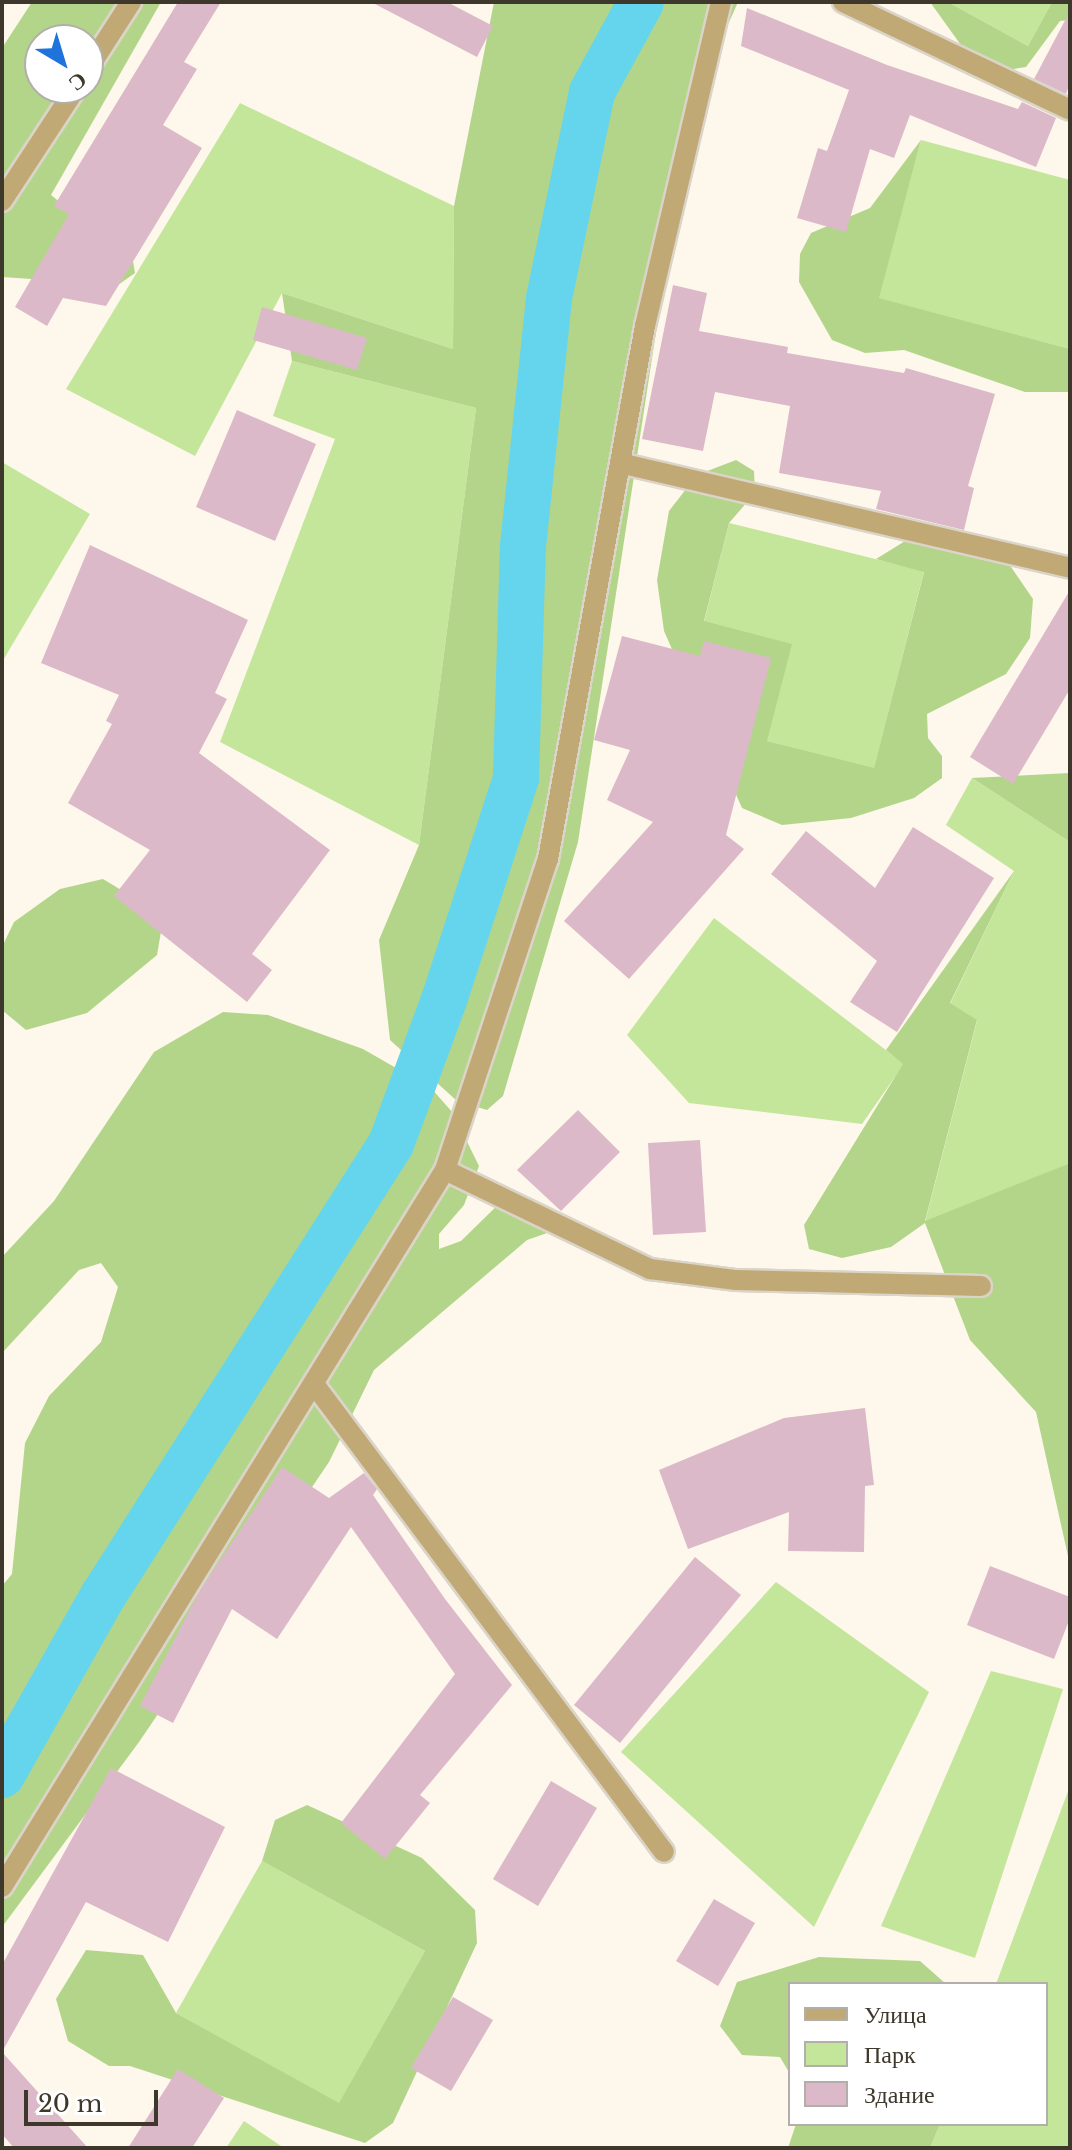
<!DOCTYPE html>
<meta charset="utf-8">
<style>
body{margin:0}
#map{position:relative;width:1072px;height:2150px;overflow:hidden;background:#fef7eb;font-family:"Libre Baskerville",serif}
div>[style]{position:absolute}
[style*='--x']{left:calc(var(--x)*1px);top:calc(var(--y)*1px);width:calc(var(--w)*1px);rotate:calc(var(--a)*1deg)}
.green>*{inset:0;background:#c4e69b}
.forest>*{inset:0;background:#b3d589}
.canal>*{height:46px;margin:-23px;padding:0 23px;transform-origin:23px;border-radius:23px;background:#65d4ed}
.building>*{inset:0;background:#dbb9c9}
.roads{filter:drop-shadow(2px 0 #dbd4c8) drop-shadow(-2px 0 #dbd4c8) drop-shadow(0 2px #dbd4c8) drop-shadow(0 -2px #dbd4c8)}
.minor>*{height:20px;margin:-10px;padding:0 10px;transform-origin:10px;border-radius:10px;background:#c1a975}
span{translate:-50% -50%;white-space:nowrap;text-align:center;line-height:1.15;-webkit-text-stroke:7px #fff;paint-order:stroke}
.frame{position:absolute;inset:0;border:4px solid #3e372b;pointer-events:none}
.legend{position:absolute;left:788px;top:1982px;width:260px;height:144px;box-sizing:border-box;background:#fff;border:2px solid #b2afaa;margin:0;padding:10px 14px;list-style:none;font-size:24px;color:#3e372b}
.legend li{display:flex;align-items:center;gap:16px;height:40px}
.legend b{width:40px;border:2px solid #b2afaa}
.north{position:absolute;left:24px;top:24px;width:80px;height:80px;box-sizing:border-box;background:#fff;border:2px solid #b2afaa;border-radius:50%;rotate:142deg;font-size:22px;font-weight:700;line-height:32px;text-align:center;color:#3e372b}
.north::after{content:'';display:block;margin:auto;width:28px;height:36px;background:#1e73dd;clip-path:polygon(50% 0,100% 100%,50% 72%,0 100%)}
.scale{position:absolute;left:24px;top:2090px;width:134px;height:36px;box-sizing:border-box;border:4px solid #3e372b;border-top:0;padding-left:10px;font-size:24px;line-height:28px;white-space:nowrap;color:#3e372b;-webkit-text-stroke:6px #fff;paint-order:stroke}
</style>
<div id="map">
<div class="green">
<i style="clip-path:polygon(948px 2px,1052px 2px,1028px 46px)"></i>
<i style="clip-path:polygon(240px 103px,454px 206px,453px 349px,282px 293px,195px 456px,66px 389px)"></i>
<i style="clip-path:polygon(921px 140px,1070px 180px,1070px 349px,878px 298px)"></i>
<i style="clip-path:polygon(292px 361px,476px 408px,419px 845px,220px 742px,335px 439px,273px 416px)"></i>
<i style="clip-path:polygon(2px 462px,90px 514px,2px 662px)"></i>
<i style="clip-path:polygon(729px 523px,924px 571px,874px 769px,767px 741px,704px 622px)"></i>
<i style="clip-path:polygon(972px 778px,1070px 842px,1070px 1163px,925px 1222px,977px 1021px,950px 1004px,1014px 871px,946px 825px)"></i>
<i style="clip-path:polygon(714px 918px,904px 1064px,862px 1124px,689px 1103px,627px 1035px)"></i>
<i style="clip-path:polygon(776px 1582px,929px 1692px,814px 1927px,621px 1752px)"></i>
<i style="clip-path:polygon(991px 1671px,1063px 1689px,975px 1958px,881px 1926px)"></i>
<i style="clip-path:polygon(1070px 1786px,1070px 2148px,930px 2148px,940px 2124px,1046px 2124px,1046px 1984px,996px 1984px)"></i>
<i style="clip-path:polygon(262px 1861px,425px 1951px,339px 2104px,176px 2013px)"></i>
<i style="clip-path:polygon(244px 2121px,284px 2148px,226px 2148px)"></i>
</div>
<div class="forest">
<i style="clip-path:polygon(evenodd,32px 2px,161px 2px,51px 195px,133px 261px,135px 273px,118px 285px,2px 277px,2px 48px,32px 2px,40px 40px,88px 40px,88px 88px,40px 88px,40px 40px)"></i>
<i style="clip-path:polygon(494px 2px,738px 2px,690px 110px,578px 842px,503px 1096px,487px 1110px,457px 1101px,390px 1040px,379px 940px,419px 845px,476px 408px,292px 361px,282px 293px,453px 349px,454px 206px)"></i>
<i style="clip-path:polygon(930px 2px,948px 2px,1028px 46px,1052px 2px,1070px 2px,1070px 20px,1060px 21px,1026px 67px,1007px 70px,963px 48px)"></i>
<i style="clip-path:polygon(921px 140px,879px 298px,1070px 349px,1070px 392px,1025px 392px,904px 350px,865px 353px,832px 340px,799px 282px,800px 254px,811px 233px,870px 208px)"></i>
<i style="clip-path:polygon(736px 460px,754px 471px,755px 493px,729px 523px,704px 621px,792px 644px,767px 741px,874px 768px,924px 572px,876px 559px,910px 538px,1009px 564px,1033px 599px,1030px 638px,1006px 674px,927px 714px,928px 738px,942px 756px,942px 778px,914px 798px,851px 818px,782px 825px,742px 808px,664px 631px,657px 580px,669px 511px,697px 475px)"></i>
<i style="clip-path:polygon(1070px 773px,1070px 842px,972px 778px)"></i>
<i style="clip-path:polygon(1014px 871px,950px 1003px,977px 1020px,925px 1221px,1070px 1163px,1070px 1565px,1036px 1412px,970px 1340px,925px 1223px,891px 1247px,842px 1258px,809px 1249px,804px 1225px,903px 1064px,886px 1050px)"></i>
<i style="clip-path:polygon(103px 879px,151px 908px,162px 926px,157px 955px,87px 1013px,26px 1030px,2px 1010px,2px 947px,14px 922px,60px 889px)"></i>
<i style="clip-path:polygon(223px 1012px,268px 1015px,363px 1049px,431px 1088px,453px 1113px,479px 1166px,464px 1205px,439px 1234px,439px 1249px,461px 1241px,509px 1194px,551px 1213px,547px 1233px,527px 1240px,374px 1370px,329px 1462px,139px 1742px,2px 1927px,2px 1586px,12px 1574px,25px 1443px,49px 1396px,101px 1342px,118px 1287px,101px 1263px,79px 1270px,2px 1353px,2px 1257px,54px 1201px,154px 1052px)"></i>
<i style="clip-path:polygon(307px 1805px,422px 1858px,475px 1910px,477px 1943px,393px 2123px,365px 2143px,130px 2066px,109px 2066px,68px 2041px,56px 1999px,86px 1950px,143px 1955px,176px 2013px,339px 2103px,425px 1951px,262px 1861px,275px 1820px)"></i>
<i style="clip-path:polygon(819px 1957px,920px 1961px,946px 1984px,790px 1984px,790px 2074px,780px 2057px,742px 2055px,720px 2026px,737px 1982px)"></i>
<i style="clip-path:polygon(796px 2124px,940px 2124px,930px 2148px,788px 2148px)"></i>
</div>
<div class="canal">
<i style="--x:2;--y:1775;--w:206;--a:-60.6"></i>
<i style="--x:103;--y:1596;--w:536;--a:-57.5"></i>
<i style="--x:391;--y:1144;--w:157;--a:-69.8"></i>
<i style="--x:445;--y:997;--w:230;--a:-72"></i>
<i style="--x:516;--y:778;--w:232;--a:-88.3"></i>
<i style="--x:523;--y:546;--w:249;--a:-84"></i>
<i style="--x:549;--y:298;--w:210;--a:-78.2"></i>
<i style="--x:592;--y:92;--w:102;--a:-61.4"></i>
</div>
<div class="building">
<i style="clip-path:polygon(178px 2px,221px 2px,184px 62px,197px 69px,163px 125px,202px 148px,106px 306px,63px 298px,47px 326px,15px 307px,69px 214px,54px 206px)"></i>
<i style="clip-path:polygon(371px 2px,447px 2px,493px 26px,477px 57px)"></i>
<i style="clip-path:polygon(747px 8px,887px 65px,1018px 109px,1022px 102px,1056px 118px,1036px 167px,910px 115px,894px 158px,870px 149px,846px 232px,797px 218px,818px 148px,827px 151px,849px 90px,741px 46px)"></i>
<i style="clip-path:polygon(1070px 11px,1070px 83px,1066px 94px,1034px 79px)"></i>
<i style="clip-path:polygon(673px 285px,707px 293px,699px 331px,788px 347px,787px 353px,904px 373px,906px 368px,995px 394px,968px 486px,974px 488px,964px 530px,876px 509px,881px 491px,779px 473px,790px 406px,715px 392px,703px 451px,642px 439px)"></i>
<i style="clip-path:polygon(262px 307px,367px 338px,357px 370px,253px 340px)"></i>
<i style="clip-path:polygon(237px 410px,316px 444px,275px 541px,196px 507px)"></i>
<i style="clip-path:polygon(90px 545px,248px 620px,215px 693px,227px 699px,199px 753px,330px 850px,252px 954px,272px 970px,247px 1002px,114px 896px,150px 850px,68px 803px,112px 724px,106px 721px,119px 695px,41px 663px)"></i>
<i style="clip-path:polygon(1070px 590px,1070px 689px,1013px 784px,970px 757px)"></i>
<i style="clip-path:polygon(622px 636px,700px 656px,704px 641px,771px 658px,726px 835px,744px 849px,629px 979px,564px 921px,653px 822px,607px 800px,630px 750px,594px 740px)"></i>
<i style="clip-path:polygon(913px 827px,994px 878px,897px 1032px,850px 1002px,877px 961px,771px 874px,806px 831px,875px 888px)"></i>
<i style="clip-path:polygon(578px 1110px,620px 1152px,561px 1211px,517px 1170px)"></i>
<i style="clip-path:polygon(700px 1140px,706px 1232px,653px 1235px,648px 1143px)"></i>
<i style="clip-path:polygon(865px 1408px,874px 1485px,865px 1486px,864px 1552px,788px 1551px,789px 1512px,688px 1549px,659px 1470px,784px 1418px)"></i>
<i style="clip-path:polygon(282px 1467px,329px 1498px,364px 1473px,377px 1489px,373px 1495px,445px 1599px,512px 1685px,420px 1795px,430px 1803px,385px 1859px,341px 1823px,455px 1674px,351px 1527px,277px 1639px,232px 1609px,173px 1723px,140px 1706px,199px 1592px)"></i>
<i style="clip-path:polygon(695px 1557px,741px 1595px,620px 1743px,574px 1705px)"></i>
<i style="clip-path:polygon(990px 1566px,1070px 1597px,1070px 1618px,1054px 1659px,967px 1625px)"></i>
<i style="clip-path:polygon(111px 1768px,225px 1827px,168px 1942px,86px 1902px,2px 2052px,88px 2148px,14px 2148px,2px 2134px,2px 1965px)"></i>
<i style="clip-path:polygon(551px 1781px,597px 1808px,538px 1906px,493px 1879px)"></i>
<i style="clip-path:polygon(714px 1899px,755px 1923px,718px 1986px,676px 1961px)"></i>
<i style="clip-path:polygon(453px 1997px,493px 2020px,451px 2091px,411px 2068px)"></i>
<i style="clip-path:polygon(178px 2069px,224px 2098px,192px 2148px,128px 2148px)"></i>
</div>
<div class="roads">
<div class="minor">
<i style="--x:843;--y:2;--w:251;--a:25.4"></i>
<i style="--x:88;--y:69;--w:80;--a:-57.3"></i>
<i style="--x:2;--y:201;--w:135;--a:-56.8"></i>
<i style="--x:624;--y:464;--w:458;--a:13.1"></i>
<i style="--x:445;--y:1170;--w:228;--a:25.8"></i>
<i style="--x:650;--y:1269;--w:87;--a:7.3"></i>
<i style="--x:736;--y:1280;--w:245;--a:1.4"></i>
<i style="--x:314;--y:1384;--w:584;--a:53.21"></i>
<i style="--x:2;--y:1887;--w:843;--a:-58.29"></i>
<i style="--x:445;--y:1170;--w:328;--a:-71.7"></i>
<i style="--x:548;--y:859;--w:542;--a:-79.69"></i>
<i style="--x:645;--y:326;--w:333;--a:-76.8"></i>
</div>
</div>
<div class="frame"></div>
<ul class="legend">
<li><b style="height:10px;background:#c1a975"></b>Улица</li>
<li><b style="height:22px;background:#c4e69b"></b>Парк</li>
<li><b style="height:22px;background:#dbb9c9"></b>Здание</li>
</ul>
<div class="north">С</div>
<div class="scale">20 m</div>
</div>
